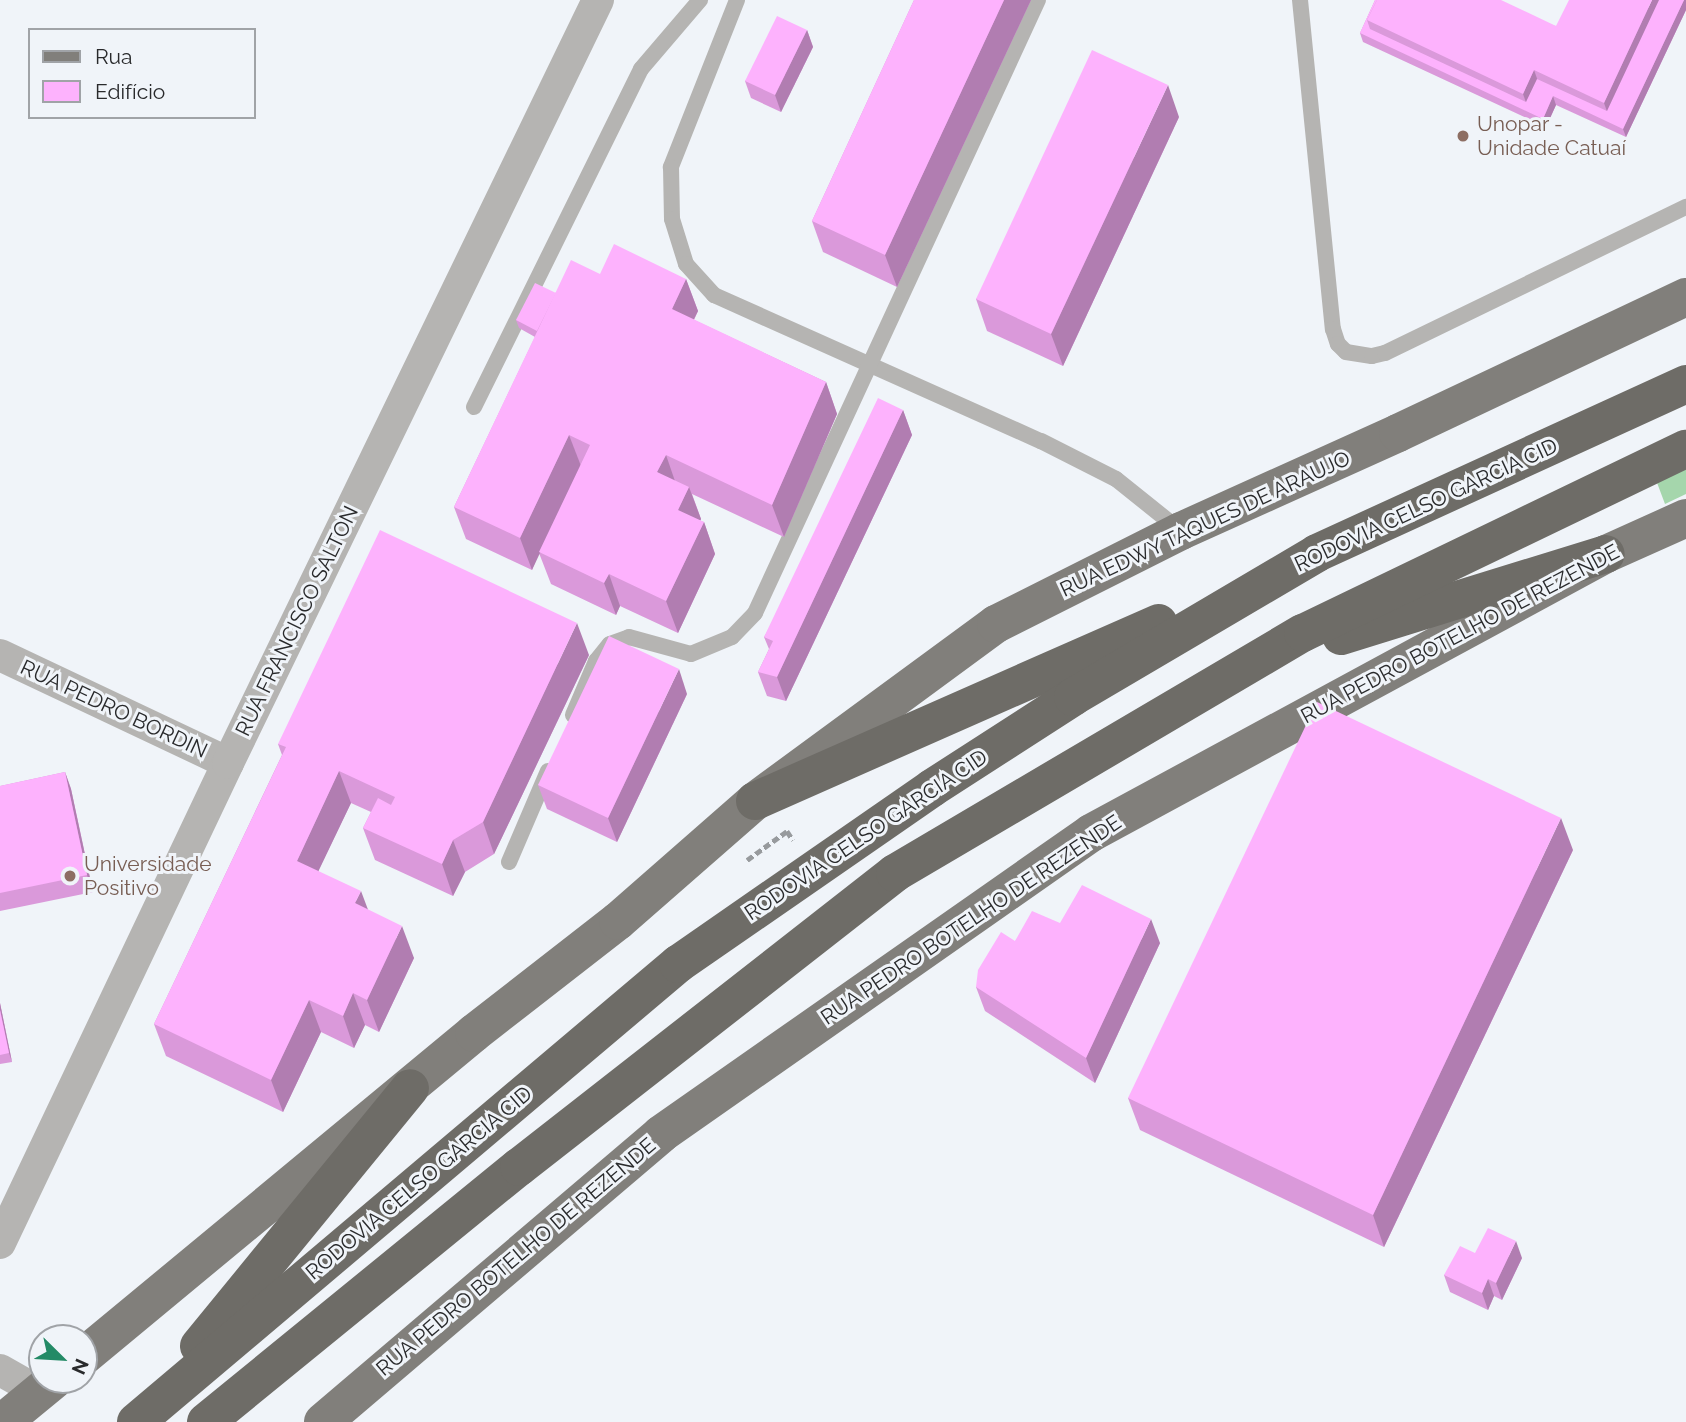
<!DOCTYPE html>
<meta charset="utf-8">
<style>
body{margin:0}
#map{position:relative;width:1686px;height:1422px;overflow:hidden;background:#f0f4f9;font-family:Raleway,sans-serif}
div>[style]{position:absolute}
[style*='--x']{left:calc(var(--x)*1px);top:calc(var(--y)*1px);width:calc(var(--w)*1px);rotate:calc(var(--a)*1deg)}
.green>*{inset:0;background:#a5d6ac}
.path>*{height:4.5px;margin-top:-2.25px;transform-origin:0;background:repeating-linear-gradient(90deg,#979a9d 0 7px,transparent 0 10.5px)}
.service>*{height:16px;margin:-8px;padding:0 8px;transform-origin:8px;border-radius:8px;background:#b5b4b2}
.minor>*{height:32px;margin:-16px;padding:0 16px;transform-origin:16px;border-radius:16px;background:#b5b4b2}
.primary>*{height:38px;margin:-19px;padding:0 19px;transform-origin:19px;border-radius:19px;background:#817f7b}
.motorway>*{height:38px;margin:-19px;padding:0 19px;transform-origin:19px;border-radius:19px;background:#6e6c67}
.wall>*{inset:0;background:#da99da}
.shaded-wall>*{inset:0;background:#b17db1}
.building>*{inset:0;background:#fdb2fd}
.dots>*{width:19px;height:19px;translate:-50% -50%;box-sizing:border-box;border:4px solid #f0f4f9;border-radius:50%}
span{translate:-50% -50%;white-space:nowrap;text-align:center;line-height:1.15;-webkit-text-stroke:6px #f0f4f9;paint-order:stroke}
.education-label{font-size:21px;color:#785e54}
.left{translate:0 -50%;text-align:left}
.street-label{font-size:21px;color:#292a2c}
.legend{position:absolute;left:28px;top:28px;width:228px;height:91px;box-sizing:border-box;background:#f0f4f9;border:2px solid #a0a3a7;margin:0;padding:9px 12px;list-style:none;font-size:21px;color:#292a2c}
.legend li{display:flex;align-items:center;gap:14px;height:35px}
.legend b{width:35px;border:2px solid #a0a3a7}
.north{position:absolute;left:28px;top:1324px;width:70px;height:70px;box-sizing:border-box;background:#f0f4f9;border:2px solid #a0a3a7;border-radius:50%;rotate:114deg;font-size:19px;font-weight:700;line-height:28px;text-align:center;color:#292a2c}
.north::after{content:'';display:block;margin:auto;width:24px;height:32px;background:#238a66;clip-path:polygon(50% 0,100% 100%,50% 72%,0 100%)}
</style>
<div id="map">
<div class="green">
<i style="clip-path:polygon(1686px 457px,1686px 494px,1665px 504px,1653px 472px)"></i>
</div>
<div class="path">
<i style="--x:747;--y:860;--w:49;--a:-35.9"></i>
<i style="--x:787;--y:831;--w:11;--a:56"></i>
</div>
<div class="service">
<i style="--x:737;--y:0;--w:180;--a:111.6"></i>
<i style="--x:671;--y:167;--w:52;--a:88.9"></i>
<i style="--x:672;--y:219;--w:47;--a:72.7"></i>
<i style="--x:686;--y:264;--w:42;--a:47.9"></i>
<i style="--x:714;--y:295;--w:358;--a:24.1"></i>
<i style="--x:1041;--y:441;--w:84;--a:26.9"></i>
<i style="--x:1116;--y:479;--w:83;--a:38.7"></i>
<i style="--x:1300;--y:0;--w:331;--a:84.3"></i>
<i style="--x:1333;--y:329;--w:16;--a:72"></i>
<i style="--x:1338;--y:344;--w:11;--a:45"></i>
<i style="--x:1346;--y:352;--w:26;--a:9"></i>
<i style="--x:1372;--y:356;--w:13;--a:-13"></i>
<i style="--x:1385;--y:353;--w:335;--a:-25.9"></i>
<i style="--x:474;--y:407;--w:377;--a:-63.7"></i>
<i style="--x:641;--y:69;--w:91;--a:-49.5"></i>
<i style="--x:573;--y:715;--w:59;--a:-66.9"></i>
<i style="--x:596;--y:661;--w:22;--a:-51"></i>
<i style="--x:610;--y:644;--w:20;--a:-20"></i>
<i style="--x:629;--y:637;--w:64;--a:15.3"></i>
<i style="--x:691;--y:654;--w:44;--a:-22.5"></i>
<i style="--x:732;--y:637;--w:33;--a:-46"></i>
<i style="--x:755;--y:613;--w:675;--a:-65.22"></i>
<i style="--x:509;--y:862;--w:99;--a:-66.8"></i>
</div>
<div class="minor">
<i style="--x:0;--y:655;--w:252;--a:25.3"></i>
<i style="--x:0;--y:1243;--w:531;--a:-64.59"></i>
<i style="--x:228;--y:763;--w:848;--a:-64.13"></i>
<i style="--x:0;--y:1370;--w:45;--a:29.4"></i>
</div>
<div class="primary">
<i style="--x:84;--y:1356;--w:506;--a:-39.63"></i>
<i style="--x:474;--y:1033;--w:182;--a:-37.9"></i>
<i style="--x:618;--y:921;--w:182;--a:-41.2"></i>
<i style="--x:755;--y:801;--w:299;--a:-36.3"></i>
<i style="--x:996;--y:624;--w:207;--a:-26.7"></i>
<i style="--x:1181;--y:531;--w:238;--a:-24.3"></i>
<i style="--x:1398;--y:433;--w:318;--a:-25.3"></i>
<i style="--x:3;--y:1422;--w:66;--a:-39.5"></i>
<i style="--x:323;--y:1422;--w:444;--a:-40.4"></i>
<i style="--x:661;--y:1134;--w:525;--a:-34.99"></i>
<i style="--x:1091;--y:833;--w:586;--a:-28.45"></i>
<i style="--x:1606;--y:554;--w:88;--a:-24.2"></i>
</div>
<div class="motorway">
<i style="--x:1341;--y:636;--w:277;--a:-17.2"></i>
<i style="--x:755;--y:801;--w:441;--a:-23.8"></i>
<i style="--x:199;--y:1346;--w:333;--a:-50.7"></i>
<i style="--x:136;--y:1422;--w:710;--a:-40.2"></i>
<i style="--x:678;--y:964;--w:309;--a:-34.7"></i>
<i style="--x:932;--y:788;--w:168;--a:-32.8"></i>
<i style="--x:1073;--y:697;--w:283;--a:-30.5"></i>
<i style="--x:1317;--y:553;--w:406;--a:-24.6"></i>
<i style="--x:206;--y:1422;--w:404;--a:-39.2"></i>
<i style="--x:519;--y:1167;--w:477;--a:-38"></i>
<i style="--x:895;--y:873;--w:473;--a:-30.5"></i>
<i style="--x:1303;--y:633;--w:425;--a:-25.7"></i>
</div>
<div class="wall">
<i style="clip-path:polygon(914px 0,1031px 0,897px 287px,823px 252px,812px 221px)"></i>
<i style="clip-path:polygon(1375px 0,1556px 26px,1686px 0,1686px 10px,1626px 137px,1556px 105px,1546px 127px,1363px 42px,1360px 33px)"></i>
<i style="clip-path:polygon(807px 30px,813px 47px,781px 112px,751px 98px,745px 81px)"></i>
<i style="clip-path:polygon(1179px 117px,1063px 366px,987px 331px,976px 299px)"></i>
<i style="clip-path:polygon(600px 274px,686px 279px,698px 311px,694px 320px,826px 382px,837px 414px,784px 537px,692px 494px,701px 519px,700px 521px,704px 522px,715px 554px,678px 633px,620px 606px,616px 615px,551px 584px,539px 553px,532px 570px,466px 539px,454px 507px,535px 337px,519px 328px,516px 320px,555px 293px)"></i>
<i style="clip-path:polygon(903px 410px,912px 435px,786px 701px,767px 696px,758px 672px,769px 649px,764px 637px)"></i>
<i style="clip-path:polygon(589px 655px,494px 854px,465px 872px,453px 896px,375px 860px,363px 828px,371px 812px,351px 803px,318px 871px,367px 909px,414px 958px,379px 1032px,365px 1025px,354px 1048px,321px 1032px,283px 1112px,166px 1056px,154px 1024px,282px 755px,278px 744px)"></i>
<i style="clip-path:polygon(687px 694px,617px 842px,547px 809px,538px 785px)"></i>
<i style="clip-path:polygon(65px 772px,71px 789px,93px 892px,0 911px,0 786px)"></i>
<i style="clip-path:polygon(1573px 850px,1384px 1247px,1140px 1130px,1128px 1098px)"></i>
<i style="clip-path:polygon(1060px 923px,1160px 943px,1095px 1083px,985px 1011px,976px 987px,1015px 941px)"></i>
<i style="clip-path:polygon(0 1003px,12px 1062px,0 1064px)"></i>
<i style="clip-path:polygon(1475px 1253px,1522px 1258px,1502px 1300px,1494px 1296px,1488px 1310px,1450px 1292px,1444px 1275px)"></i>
</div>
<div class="shaded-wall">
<i style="clip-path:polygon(1004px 0,1031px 0,897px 287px,885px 255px)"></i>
<i style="clip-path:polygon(1652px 0,1666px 0,1610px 120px,1604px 103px)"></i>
<i style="clip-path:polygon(1684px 0,1686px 0,1686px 10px,1626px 137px,1623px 129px)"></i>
<i style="clip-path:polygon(807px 30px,813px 47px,781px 112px,775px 95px)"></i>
<i style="clip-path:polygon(1534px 70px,1540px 87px,1529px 111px,1523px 94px)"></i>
<i style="clip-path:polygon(1168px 85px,1179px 117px,1063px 366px,1051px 334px)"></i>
<i style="clip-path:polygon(1553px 96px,1556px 105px,1546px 127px,1543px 119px)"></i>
<i style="clip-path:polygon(686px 279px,698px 311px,683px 341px,672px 309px)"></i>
<i style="clip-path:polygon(826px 382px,837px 414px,784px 537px,772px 505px)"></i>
<i style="clip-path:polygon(903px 410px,912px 435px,786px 701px,777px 677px)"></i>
<i style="clip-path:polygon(569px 435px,581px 466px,532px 570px,520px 538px)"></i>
<i style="clip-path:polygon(666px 455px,677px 487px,657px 472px)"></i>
<i style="clip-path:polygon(689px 487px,701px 519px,690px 542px,678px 510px)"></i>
<i style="clip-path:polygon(704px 522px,715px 554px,678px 633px,666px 601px)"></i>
<i style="clip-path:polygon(609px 574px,620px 606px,616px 615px,604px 583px)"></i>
<i style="clip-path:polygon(577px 623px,589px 655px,494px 854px,483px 822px)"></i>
<i style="clip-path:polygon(679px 669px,687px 694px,617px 842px,608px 818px)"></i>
<i style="clip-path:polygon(339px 771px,351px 803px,308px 893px,297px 861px)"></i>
<i style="clip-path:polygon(65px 772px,71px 789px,93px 892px,87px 875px)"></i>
<i style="clip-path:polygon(1561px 818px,1573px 850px,1384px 1247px,1373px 1215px)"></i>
<i style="clip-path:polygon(453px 840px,465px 872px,453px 896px,442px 864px)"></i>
<i style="clip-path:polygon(361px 891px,373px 923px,355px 903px)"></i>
<i style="clip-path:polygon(1151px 919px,1160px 943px,1095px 1083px,1086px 1058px)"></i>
<i style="clip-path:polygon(402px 926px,414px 958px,379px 1032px,367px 1000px)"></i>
<i style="clip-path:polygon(353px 993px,365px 1025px,354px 1048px,343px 1016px)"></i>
<i style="clip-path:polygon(309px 1000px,321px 1032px,283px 1112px,271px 1080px)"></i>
<i style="clip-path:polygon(0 1003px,12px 1062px,9px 1053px,0 1010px)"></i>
<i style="clip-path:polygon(1516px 1241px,1522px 1258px,1502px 1300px,1496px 1283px)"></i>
<i style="clip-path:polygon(1488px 1279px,1494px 1296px,1488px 1310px,1482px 1293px)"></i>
</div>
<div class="building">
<i style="clip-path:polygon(914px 0,1004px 0,885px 255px,812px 221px)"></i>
<i style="clip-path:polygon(1375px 0,1377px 0,1367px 20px,1370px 29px,1526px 102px,1537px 79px,1607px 111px,1659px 0,1684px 0,1623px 129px,1553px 96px,1543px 119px,1360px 33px)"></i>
<i style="clip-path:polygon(1377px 0,1501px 0,1556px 26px,1569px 0,1652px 0,1604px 103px,1534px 70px,1523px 94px,1367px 20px)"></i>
<i style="clip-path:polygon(777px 16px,807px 30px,775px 95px,745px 81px)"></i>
<i style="clip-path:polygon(1092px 50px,1168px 85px,1051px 334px,976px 299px)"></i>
<i style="clip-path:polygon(614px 244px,686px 279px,672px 309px,826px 382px,772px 505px,666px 455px,657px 472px,689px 487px,678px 510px,704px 522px,666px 601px,609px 574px,604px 583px,539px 552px,590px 445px,569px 435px,520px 538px,454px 507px,571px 260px,600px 274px)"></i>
<i style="clip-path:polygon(535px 283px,556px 293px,537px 331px,516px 320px)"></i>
<i style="clip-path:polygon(878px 398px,903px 410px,777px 677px,758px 672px,773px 641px,764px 637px)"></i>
<i style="clip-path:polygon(380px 530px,577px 623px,483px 822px,453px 840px,442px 864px,363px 828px,378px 798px,391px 805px,395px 797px,339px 771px,297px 861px,361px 891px,355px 903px,402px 926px,367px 1000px,353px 993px,343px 1016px,309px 1000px,271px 1080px,154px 1024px,286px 747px,278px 744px)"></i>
<i style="clip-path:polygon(609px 636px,679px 669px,608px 818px,538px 785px)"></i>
<i style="clip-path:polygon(1317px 702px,1561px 818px,1373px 1215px,1128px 1098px)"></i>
<i style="clip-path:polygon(65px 772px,87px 875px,0 893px,0 786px)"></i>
<i style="clip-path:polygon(1082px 885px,1151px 919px,1086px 1058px,976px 987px,978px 970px,1001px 932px,1015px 941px,1032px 911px,1060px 923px)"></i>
<i style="clip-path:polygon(0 1010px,9px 1053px,0 1055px)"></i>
<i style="clip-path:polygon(1488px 1228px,1516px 1241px,1496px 1283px,1488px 1279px,1482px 1293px,1444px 1275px,1460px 1246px,1475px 1253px)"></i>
</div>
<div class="dots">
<i style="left:1463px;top:136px;background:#8d6e63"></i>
<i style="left:70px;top:876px;background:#8d6e63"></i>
</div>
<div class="education-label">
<span class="left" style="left:1477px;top:136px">Unopar -<br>Unidade Catuaí</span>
<span class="left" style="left:84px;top:876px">Universidade<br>Positivo</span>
</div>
<div class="street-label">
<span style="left:1426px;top:505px;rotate:-25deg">RODOVIA CELSO GARCIA CID</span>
<span style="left:1205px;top:524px;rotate:-25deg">RUA EDWY TAQUES DE ARAUJO</span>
<span style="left:297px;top:621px;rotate:-64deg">RUA FRANCISCO SALTON</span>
<span style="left:1460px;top:634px;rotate:-28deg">RUA PEDRO BOTELHO DE REZENDE</span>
<span style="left:114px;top:709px;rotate:25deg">RUA PEDRO BORDIN</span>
<span style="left:866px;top:835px;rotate:-34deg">RODOVIA CELSO GARCIA CID</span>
<span style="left:971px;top:920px;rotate:-34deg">RUA PEDRO BOTELHO DE REZENDE</span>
<span style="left:419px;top:1183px;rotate:-40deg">RODOVIA CELSO GARCIA CID</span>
<span style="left:516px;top:1257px;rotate:-40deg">RUA PEDRO BOTELHO DE REZENDE</span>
</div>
<ul class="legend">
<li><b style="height:9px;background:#817f7b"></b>Rua</li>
<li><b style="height:19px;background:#fdb2fd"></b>Edifício</li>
</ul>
<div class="north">N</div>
</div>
